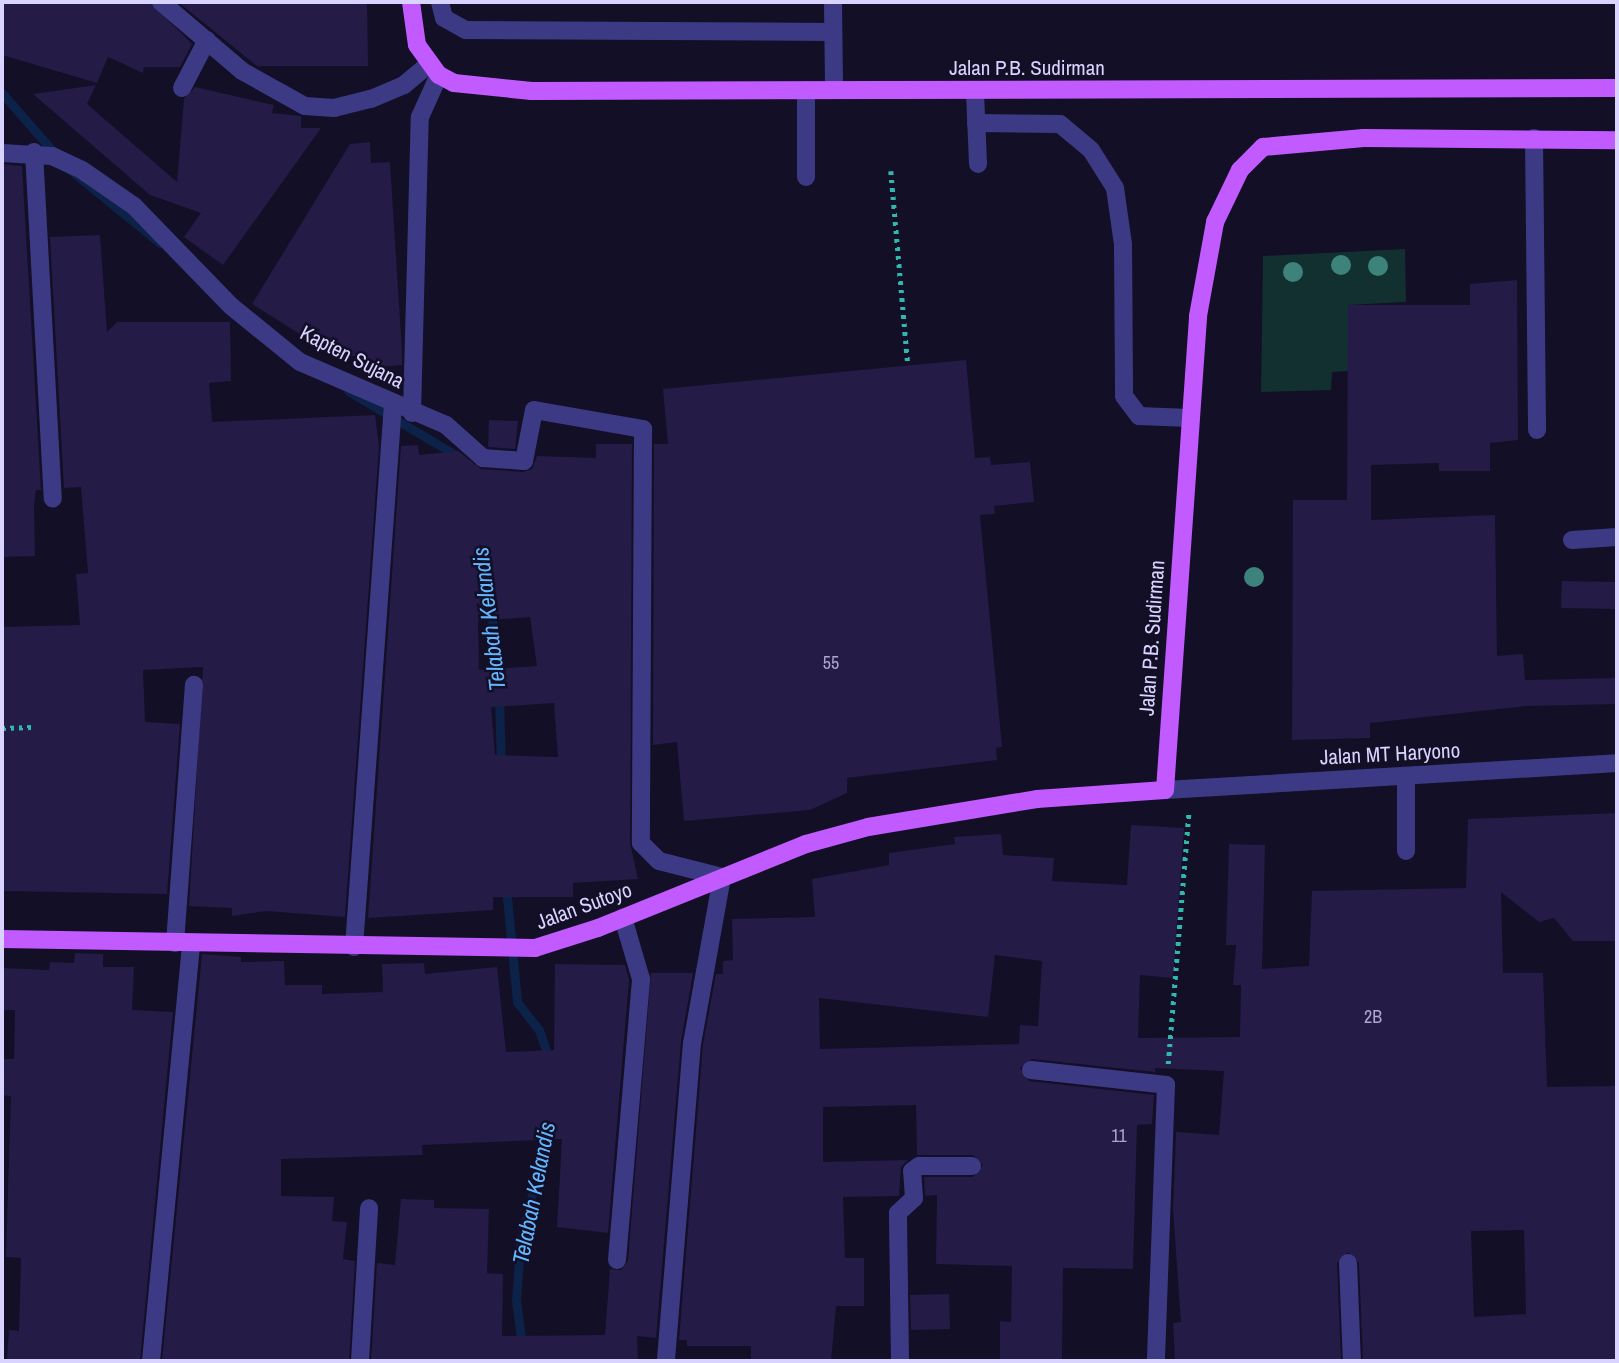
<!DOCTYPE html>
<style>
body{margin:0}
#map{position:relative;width:1619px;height:1363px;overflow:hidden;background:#130f26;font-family:"Archivo Narrow",sans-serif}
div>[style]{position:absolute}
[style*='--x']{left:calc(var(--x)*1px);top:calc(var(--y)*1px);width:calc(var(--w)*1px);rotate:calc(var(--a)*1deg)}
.green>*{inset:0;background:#12302f}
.stream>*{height:9px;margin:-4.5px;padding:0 4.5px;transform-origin:4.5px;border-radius:4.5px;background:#0c2248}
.building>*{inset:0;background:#241b47}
.path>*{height:4.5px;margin-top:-2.25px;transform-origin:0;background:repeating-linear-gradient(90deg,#2fb8b0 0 3.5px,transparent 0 8.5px)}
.minor>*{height:18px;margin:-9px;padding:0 9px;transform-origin:9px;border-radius:9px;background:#3d3a85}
.major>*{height:18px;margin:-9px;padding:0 9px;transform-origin:9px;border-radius:9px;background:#c25bff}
.trees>*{width:20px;height:20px;margin:-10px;border-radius:50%;background:#3d827b}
span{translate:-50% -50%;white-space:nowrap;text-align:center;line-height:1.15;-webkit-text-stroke:5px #130f26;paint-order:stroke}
.number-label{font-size:18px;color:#aca6d1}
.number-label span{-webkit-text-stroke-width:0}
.street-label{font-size:21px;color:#d9d4ff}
.water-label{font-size:23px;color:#62b6ff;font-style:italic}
.frame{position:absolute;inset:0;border:4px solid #d9d4ff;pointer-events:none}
</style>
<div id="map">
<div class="green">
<i style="clip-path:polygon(1405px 249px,1406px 302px,1348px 305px,1348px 371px,1332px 372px,1331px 390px,1261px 392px,1263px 256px)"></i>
</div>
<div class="stream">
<i style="--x:2;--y:93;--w:82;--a:48.9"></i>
<i style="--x:68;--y:168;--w:119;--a:39.2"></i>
<i style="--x:348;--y:391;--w:129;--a:30.7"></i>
<i style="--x:491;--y:608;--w:73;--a:84.5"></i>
<i style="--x:499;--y:695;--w:70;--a:88.4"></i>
<i style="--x:506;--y:887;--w:116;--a:84.5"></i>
<i style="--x:517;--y:1002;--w:36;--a:52"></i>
<i style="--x:539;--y:1030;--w:31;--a:71"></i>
<i style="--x:524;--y:1361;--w:62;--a:-97.5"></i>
<i style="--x:516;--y:1300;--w:55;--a:-85.8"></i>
<i style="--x:520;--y:1245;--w:117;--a:-76.7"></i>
</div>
<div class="building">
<i style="clip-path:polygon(2px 2px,150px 2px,192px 44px,180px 67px,144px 67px,143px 73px,108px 57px,97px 83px,2px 55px)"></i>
<i style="clip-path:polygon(178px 2px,367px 2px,368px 66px,257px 66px)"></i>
<i style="clip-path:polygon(96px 85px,87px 104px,177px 182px,184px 99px,195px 87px,274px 105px,272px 113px,301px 116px,301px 128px,321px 128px,223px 265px,184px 237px,201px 213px,150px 195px,33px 94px)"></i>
<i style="clip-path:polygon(370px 142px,371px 163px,390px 162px,402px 351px,402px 365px,367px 368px,366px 356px,335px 356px,252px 304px,350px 144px)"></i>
<i style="clip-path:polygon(2px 164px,22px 166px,41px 490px,36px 490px,34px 506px,35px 556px,2px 557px)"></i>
<i style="clip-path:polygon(100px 235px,107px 332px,117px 322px,230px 322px,231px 381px,209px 383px,212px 422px,375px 415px,379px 446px,345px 917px,267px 911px,232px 916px,232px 908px,189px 906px,203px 667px,143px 670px,145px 722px,180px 724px,167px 894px,2px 891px,2px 627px,80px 625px,76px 574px,88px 573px,81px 487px,64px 488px,50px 237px)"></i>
<i style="clip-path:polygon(1517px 280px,1518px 440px,1490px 443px,1490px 471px,1439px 471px,1439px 463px,1371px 465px,1371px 520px,1495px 515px,1497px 656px,1523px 654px,1525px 680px,1617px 678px,1617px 704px,1527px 706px,1370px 723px,1370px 738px,1292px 740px,1293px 500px,1347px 500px,1348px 305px,1470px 305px,1470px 284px)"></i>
<i style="clip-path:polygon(966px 360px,975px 458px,990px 457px,991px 465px,1030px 462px,1034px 502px,994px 506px,995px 514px,980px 515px,1002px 747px,996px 748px,997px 760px,847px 778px,847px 793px,810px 810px,684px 821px,677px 742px,653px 745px,654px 444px,668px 444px,663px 389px)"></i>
<i style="clip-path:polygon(489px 420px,518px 421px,515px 449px,488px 447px)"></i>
<i style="clip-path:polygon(evenodd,596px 444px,632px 444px,630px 843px,638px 879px,573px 883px,573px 897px,493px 897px,493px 910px,368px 918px,401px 446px,418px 445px,419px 455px,458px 451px,481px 469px,523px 472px,532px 469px,537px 456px,596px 458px,596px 444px,530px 617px,537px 666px,479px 670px,478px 621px,530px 617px,596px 444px,554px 703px,558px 757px,495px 755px,491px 707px,554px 703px)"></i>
<i style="clip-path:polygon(1562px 581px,1617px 582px,1617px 609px,1561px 608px)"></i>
<i style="clip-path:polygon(evenodd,1617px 813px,1617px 941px,1573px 941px,1554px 918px,1539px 922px,1501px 892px,1503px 973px,1543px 973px,1547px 1087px,1617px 1086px,1617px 1361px,1363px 1361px,1359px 1263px,1348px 1252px,1337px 1263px,1341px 1361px,1175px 1361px,1173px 1323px,1181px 1322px,1173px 1209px,1176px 1132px,1219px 1135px,1224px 1071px,1155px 1068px,1155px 1072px,1032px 1059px,1020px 1068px,1029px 1081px,1154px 1095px,1152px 1124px,1137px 1125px,1133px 1269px,1063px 1268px,1062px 1361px,1000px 1359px,1000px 1321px,1011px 1322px,1012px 1266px,936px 1264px,937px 1195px,925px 1196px,924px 1177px,973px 1177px,983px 1165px,973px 1155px,917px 1155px,916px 1105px,823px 1107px,823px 1162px,908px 1160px,901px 1167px,899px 1196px,843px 1197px,845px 1258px,864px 1258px,864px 1306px,836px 1306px,831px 1361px,751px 1361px,751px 1346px,687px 1346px,687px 1340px,679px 1340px,703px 1044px,716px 974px,723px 974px,723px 961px,733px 960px,732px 919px,815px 917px,812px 879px,889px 865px,889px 853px,955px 844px,954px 837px,1001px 834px,1003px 855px,1054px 858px,1052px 881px,1127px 885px,1131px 825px,1184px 828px,1173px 978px,1140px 975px,1138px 1038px,1240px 1037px,1241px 985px,1233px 985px,1236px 945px,1226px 945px,1229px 844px,1265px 845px,1262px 969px,1309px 966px,1312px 891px,1466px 888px,1468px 819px,1617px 813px,995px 955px,1042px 961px,1038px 1026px,1020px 1025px,1019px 1044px,820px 1049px,819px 998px,988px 1017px,995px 955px,1617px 813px,1524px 1230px,1526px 1314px,1474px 1317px,1471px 1231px,1524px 1230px)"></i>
<i style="clip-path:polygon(75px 953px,103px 954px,103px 967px,134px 967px,132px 1010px,173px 1012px,140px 1361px,7px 1359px,9px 1330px,19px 1331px,21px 1258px,6px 1257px,11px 1096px,2px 1095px,2px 1059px,14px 1059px,15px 1010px,2px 1010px,2px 968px,49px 970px,50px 962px,74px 963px)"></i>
<i style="clip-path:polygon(202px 954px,241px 957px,241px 962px,284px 961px,285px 985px,322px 985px,322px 994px,383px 992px,382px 964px,424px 963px,425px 974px,497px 967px,506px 1052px,554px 1050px,555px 964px,625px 965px,629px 980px,608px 1233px,557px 1227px,562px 1139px,422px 1145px,423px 1155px,281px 1159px,281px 1196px,334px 1197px,332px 1221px,347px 1222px,343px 1259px,355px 1261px,349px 1361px,162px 1361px)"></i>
<i style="clip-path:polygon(651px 973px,693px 973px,681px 1042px,656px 1338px,637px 1336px,638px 1361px,371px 1361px,377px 1263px,395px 1265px,401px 1199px,434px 1200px,434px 1208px,489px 1209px,487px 1273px,503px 1274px,502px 1336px,605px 1335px,610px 1269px,621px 1270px,628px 1261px)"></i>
<i style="clip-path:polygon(949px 1294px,950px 1329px,911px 1330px,910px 1295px)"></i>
</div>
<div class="path">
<i style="--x:891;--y:171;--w:195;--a:85"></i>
<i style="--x:2;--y:728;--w:30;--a:-2"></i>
<i style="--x:1168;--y:1064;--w:254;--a:-85.3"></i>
</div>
<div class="minor">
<i style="--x:161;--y:2;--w:106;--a:40.4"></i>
<i style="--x:242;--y:71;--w:72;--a:29.1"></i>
<i style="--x:305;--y:106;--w:29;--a:4"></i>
<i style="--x:334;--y:108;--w:38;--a:-14"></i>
<i style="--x:371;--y:99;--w:36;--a:-23"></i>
<i style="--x:404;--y:85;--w:31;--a:-40"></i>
<i style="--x:440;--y:2;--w:16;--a:76"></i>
<i style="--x:444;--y:18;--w:25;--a:29"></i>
<i style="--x:466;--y:30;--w:367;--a:0.3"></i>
<i style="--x:833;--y:2;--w:88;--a:89.3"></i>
<i style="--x:182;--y:88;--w:54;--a:-62.5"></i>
<i style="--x:806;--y:90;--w:87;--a:90"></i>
<i style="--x:975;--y:92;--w:72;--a:87.6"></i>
<i style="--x:976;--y:123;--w:84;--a:0.7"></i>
<i style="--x:1060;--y:124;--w:40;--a:40"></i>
<i style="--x:1091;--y:150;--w:45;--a:57.7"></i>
<i style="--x:1115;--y:188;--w:57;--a:81.9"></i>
<i style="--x:1123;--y:244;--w:152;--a:89.6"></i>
<i style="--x:1124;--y:396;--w:25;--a:53"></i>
<i style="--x:1139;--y:416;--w:50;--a:2.3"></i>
<i style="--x:1534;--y:138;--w:292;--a:89.4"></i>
<i style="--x:34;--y:152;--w:347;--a:86.9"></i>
<i style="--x:2;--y:153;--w:50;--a:3.4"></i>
<i style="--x:52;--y:156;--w:33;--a:25"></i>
<i style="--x:82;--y:170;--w:63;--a:34.7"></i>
<i style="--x:134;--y:206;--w:139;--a:45.9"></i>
<i style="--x:231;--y:306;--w:89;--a:39.1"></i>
<i style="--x:300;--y:362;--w:159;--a:23.3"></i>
<i style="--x:446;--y:425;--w:50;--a:41.7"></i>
<i style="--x:483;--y:458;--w:41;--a:4.2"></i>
<i style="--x:524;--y:461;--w:52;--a:-78.9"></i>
<i style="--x:534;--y:410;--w:111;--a:9.9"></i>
<i style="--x:643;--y:429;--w:414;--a:90.3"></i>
<i style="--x:641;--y:843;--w:25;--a:45"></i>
<i style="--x:659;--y:861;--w:65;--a:14.3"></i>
<i style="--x:722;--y:877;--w:169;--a:100.2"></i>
<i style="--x:692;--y:1043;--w:319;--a:94.7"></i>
<i style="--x:412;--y:413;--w:296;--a:-88.5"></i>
<i style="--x:420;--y:117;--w:46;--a:-65.7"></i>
<i style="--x:1572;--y:540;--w:45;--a:-3.8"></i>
<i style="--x:1165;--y:790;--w:453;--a:-3.4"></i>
<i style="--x:1406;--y:851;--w:75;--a:-90"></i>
<i style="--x:175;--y:943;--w:259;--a:-85.8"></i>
<i style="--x:354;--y:947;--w:544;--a:-85.89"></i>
<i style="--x:1031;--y:1070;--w:136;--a:6.3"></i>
<i style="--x:1166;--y:1085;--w:276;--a:92.1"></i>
<i style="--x:617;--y:1260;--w:282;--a:-85.1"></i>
<i style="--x:641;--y:979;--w:64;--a:-106.4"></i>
<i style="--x:1348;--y:1263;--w:98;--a:87.7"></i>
<i style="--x:151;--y:1361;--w:417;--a:-84.5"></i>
<i style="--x:360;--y:1361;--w:153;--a:-86.6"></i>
<i style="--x:900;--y:1361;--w:148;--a:-90.8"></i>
<i style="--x:898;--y:1213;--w:22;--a:-43"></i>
<i style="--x:914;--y:1198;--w:27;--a:-94"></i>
<i style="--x:912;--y:1171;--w:9;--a:-36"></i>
<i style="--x:919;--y:1166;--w:53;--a:0"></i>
</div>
<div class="major">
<i style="--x:411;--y:2;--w:43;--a:82.1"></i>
<i style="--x:417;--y:45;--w:37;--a:54"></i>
<i style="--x:439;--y:75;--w:17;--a:28"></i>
<i style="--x:454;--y:83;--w:78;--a:5.9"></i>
<i style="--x:532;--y:91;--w:1085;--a:-0.16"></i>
<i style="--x:2;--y:939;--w:533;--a:0.97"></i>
<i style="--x:535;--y:948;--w:66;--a:-17.6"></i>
<i style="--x:598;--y:928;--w:224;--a:-22"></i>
<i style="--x:806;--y:844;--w:64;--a:-15.3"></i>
<i style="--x:868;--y:827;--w:171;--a:-9.4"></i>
<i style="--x:1037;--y:799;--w:128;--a:-4"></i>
<i style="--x:1165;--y:790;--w:475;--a:-86"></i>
<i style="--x:1198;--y:316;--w:96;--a:-79.7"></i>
<i style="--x:1215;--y:222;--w:58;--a:-64.3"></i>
<i style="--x:1240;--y:170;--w:33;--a:-45"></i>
<i style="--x:1263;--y:147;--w:101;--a:-5.1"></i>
<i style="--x:1364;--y:138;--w:253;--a:0.5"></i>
</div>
<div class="trees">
<i style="left:1341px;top:265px"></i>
<i style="left:1378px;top:266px"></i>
<i style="left:1293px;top:272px"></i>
<i style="left:1254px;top:577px"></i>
</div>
<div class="number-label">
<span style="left:831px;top:663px">55</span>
<span style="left:1373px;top:1017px">2B</span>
<span style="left:1119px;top:1136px">11</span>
</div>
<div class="street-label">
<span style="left:1027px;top:68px">Jalan P.B. Sudirman</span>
<span style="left:352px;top:357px;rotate:27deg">Kapten Sujana</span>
<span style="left:1152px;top:638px;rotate:-86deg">Jalan P.B. Sudirman</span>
<span style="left:1390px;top:754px;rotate:-3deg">Jalan MT Haryono</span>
<span style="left:584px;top:906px;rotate:-20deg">Jalan Sutoyo</span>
</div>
<div class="water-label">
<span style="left:489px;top:619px;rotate:-97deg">Telabah Kelandis</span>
<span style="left:534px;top:1193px;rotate:-79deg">Telabah Kelandis</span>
</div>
<div class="frame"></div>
</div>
